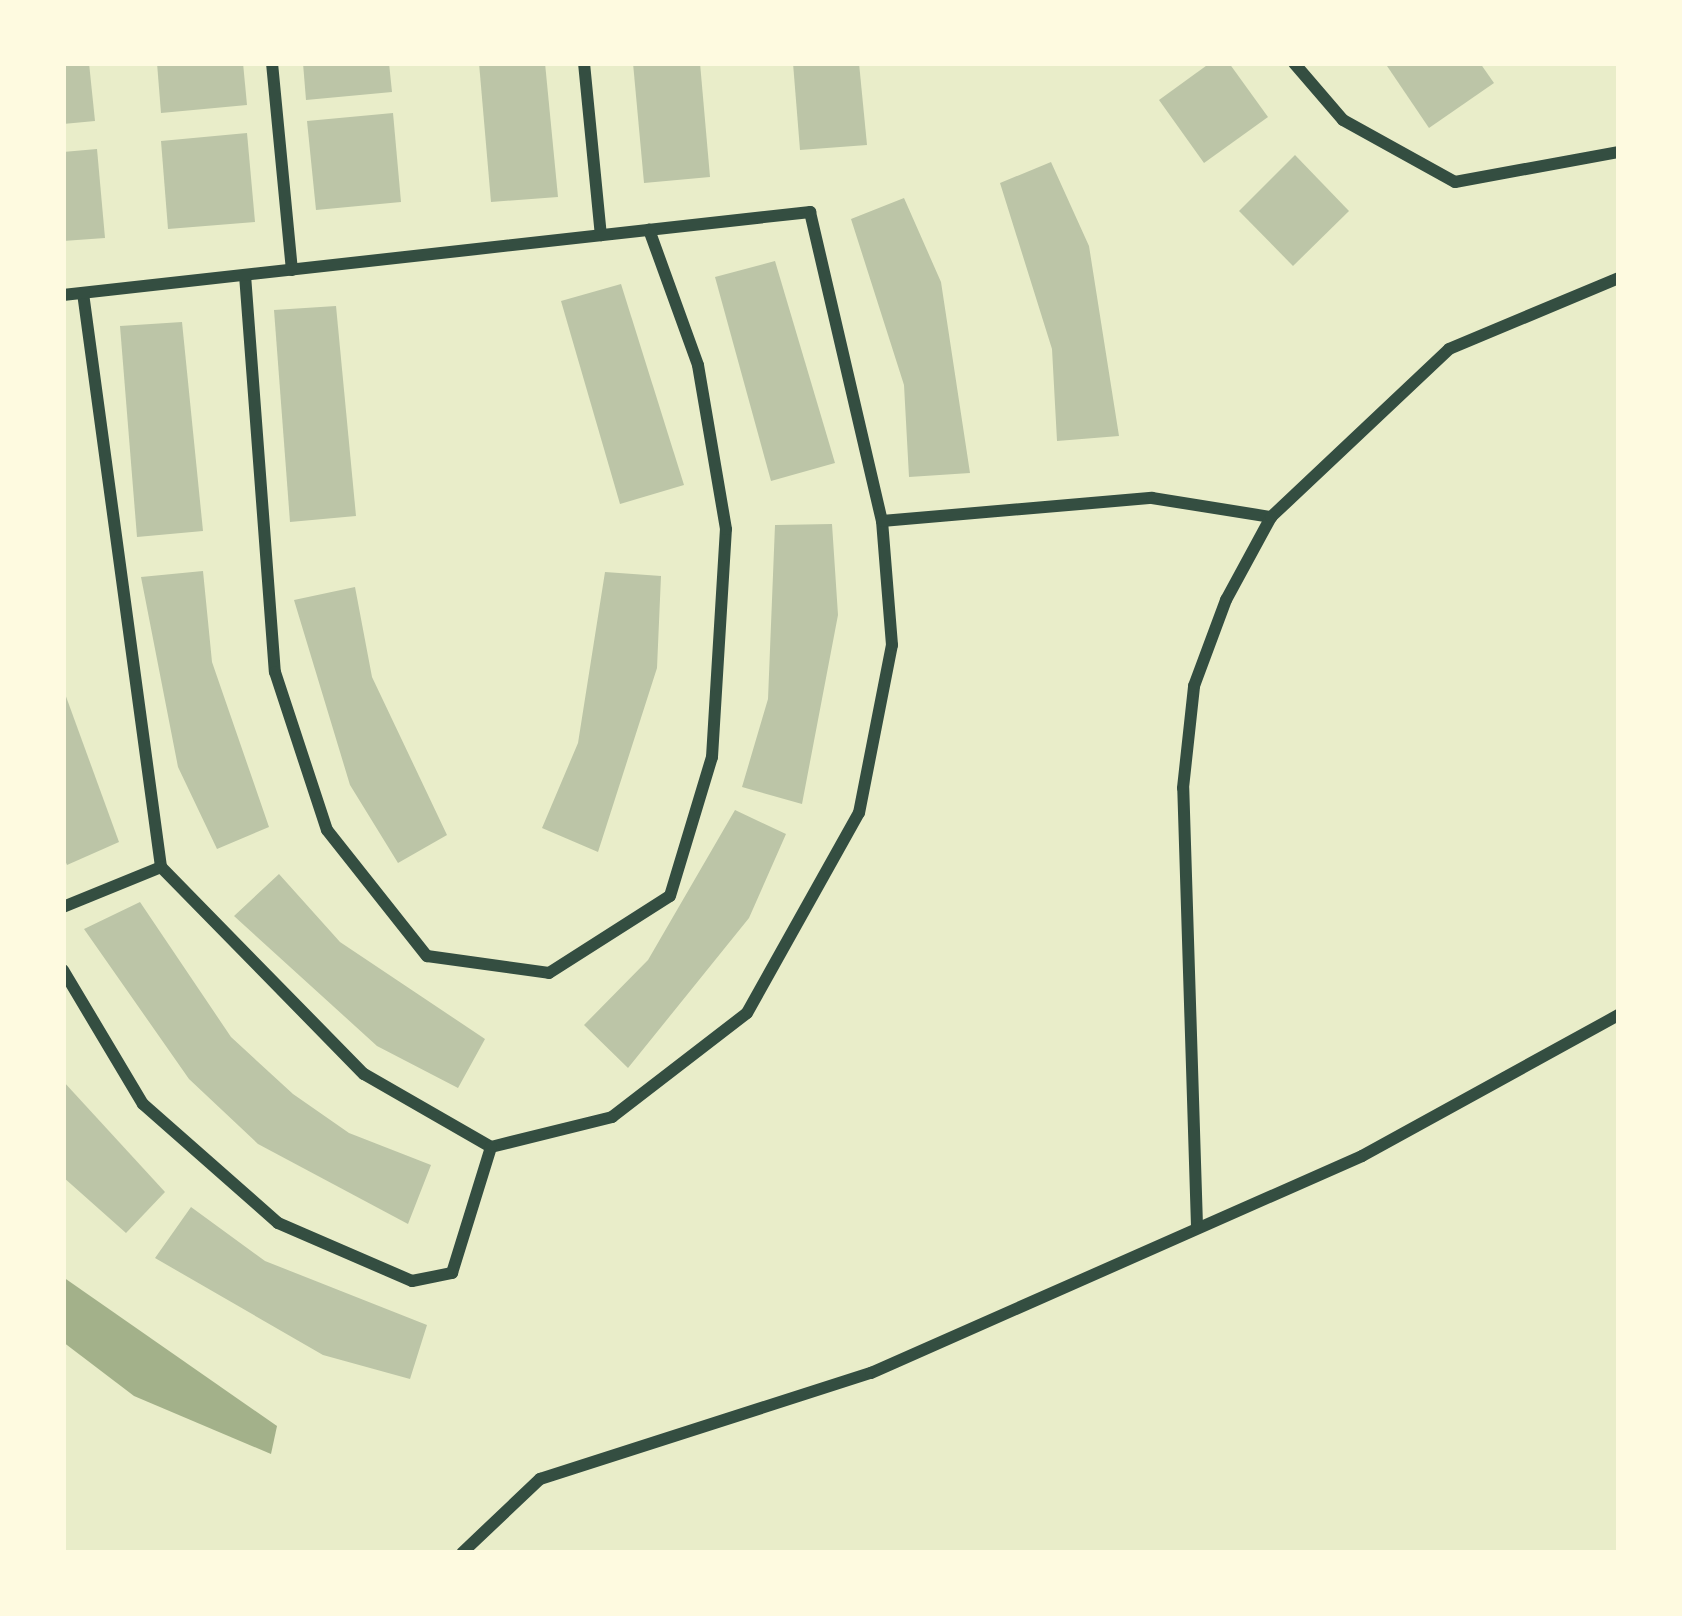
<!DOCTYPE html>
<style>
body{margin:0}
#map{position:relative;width:1682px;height:1616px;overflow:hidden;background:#e9edc9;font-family:Manrope,sans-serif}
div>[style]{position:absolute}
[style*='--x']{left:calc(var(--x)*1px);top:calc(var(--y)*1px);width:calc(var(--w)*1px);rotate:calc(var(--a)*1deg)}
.water>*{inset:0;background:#a3b18a}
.building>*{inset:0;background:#bcc5a7}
.minor>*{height:12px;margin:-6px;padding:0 6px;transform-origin:6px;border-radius:6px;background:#344e41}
span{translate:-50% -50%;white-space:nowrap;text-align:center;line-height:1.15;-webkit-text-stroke:10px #fefae0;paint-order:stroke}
.frame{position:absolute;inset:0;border:66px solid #fefae0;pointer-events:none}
</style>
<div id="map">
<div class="water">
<i style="clip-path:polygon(63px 1277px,277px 1426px,271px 1454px,134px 1396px,63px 1342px)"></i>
</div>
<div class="building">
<i style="clip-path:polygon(63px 63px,89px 63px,95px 121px,63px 124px)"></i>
<i style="clip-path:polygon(157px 63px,243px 63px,247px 105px,161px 113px)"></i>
<i style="clip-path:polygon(303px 63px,389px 63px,392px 92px,306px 100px)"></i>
<i style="clip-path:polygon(479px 63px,545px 63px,558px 197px,491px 202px)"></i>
<i style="clip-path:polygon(633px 63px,700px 63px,710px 177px,644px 183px)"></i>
<i style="clip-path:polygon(793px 63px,859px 63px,867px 145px,800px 150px)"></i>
<i style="clip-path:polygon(1210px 63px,1229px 63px,1268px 117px,1204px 163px,1159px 100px)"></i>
<i style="clip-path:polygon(1385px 63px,1480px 63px,1494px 83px,1429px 128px)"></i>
<i style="clip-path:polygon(393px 113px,401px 202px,316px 210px,307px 121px)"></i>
<i style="clip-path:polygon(247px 133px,255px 222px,168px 229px,161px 141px)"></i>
<i style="clip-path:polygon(97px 149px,105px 238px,63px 241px,63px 152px)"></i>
<i style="clip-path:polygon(1295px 155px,1349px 211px,1293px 266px,1239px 211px)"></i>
<i style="clip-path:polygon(1051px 162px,1089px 246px,1119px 436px,1057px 441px,1052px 349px,1000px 183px)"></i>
<i style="clip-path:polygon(904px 198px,941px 282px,970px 473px,909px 477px,904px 385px,851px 219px)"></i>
<i style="clip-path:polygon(775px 261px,835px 463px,771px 481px,715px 277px)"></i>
<i style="clip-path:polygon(621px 284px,684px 485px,620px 504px,561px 301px)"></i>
<i style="clip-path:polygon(336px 306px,356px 516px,290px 522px,274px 310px)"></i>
<i style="clip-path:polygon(182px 322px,203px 531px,137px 537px,120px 326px)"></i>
<i style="clip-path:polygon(832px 524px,838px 615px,802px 804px,742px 787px,768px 699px,775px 525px)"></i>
<i style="clip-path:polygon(203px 571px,212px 662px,269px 827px,217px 849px,178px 767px,141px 577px)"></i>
<i style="clip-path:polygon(605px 572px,661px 576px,657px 668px,598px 852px,542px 828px,578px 743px)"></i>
<i style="clip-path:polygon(355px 587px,372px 677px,447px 835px,398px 863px,350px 785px,294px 600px)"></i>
<i style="clip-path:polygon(64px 691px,119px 842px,67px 865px,63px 856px)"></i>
<i style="clip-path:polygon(735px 810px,786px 834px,749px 918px,628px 1068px,584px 1025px,648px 960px)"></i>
<i style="clip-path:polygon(279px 874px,340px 942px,485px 1039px,458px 1088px,377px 1046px,234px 916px)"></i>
<i style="clip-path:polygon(140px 902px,231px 1037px,293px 1094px,349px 1133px,431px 1165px,408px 1224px,258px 1144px,189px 1079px,84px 929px)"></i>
<i style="clip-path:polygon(63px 1081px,165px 1192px,126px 1233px,63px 1177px)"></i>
<i style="clip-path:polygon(191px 1207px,265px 1261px,427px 1325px,410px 1379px,323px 1355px,155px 1258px)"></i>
</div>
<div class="minor">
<i style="--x:272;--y:63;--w:208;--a:84.5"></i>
<i style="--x:584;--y:63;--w:173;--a:84.4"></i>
<i style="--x:1294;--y:63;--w:75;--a:49.3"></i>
<i style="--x:1343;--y:120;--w:128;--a:29"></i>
<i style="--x:1455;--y:182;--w:167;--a:-10.4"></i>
<i style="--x:245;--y:275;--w:398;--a:85.7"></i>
<i style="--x:275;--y:672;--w:166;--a:71.8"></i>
<i style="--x:327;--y:830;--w:161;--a:51.6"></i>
<i style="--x:427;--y:956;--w:123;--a:7.9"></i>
<i style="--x:549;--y:973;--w:143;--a:-32.5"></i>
<i style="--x:670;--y:896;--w:145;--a:-73.2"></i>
<i style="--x:712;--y:757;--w:228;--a:-86.5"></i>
<i style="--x:726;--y:529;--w:166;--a:-99.7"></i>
<i style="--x:698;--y:365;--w:144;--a:-109.9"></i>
<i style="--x:83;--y:293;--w:579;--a:82.26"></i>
<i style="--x:161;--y:867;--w:290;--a:45.6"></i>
<i style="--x:364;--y:1074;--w:146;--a:29.9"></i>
<i style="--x:491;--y:1147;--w:125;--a:-13.9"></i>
<i style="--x:612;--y:1117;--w:170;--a:-37.6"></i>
<i style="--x:747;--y:1013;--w:229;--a:-60.8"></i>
<i style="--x:859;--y:813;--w:171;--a:-78.9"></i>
<i style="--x:892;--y:645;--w:124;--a:-94.6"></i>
<i style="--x:63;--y:295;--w:752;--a:-6.34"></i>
<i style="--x:810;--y:212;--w:317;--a:76.9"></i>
<i style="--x:882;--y:521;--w:271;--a:-4.9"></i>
<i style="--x:1152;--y:498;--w:121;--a:9.1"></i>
<i style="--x:63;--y:907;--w:106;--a:-22.2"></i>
<i style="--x:63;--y:970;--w:156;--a:59.2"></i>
<i style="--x:143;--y:1104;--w:180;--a:41.4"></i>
<i style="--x:278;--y:1223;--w:146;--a:23.4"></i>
<i style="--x:412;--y:1281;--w:41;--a:-11.3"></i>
<i style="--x:452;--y:1273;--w:132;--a:-72.8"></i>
<i style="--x:1197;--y:1226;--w:438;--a:-91.8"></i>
<i style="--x:1183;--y:788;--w:103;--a:-83.8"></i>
<i style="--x:1194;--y:686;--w:92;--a:-69.6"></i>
<i style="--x:1226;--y:600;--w:94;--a:-61.5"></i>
<i style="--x:1271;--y:517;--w:245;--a:-43.3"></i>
<i style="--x:1449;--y:349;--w:184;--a:-22.7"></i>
<i style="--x:462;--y:1553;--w:108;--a:-43.5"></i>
<i style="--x:540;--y:1479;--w:348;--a:-17.8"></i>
<i style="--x:871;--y:1373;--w:537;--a:-23.84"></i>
<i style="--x:1362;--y:1156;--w:293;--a:-28.8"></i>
</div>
<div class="frame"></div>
</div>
